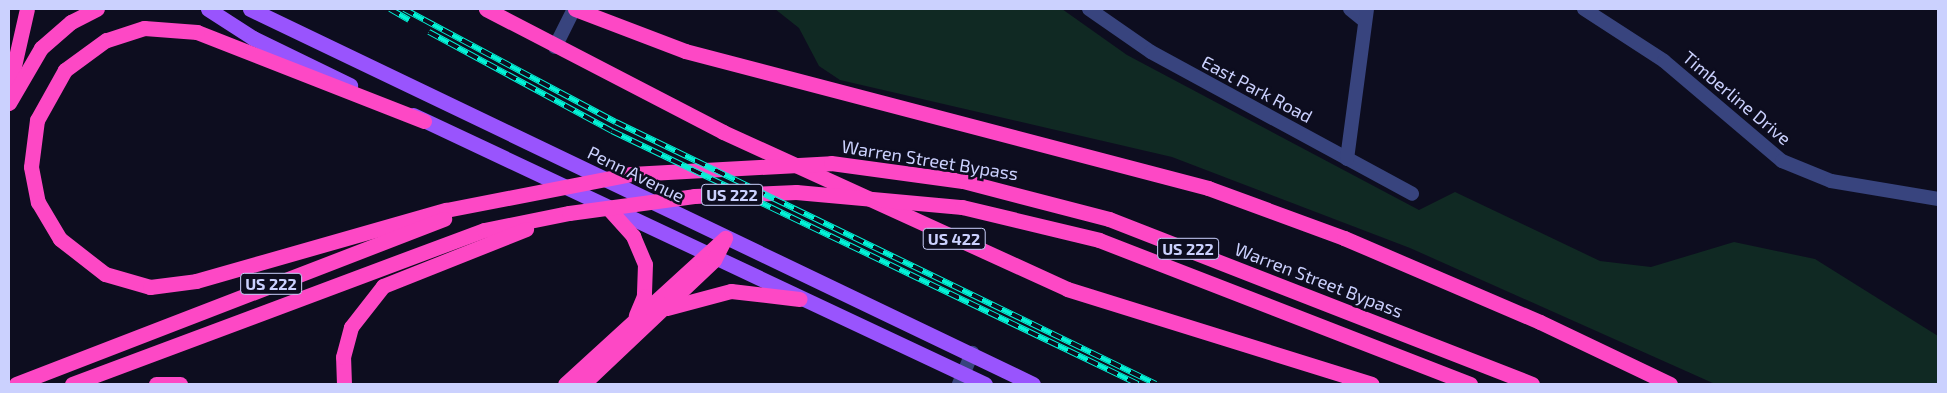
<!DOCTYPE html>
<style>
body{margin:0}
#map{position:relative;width:1947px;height:393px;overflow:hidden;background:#0d0d1f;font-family:"Exo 2",sans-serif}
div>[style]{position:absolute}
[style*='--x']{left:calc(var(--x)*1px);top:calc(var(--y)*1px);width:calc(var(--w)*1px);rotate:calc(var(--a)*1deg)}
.green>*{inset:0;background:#102923}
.minor>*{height:14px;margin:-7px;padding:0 7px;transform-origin:7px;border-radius:7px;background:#38447e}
.major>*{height:15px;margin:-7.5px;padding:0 7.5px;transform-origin:7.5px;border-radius:7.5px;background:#9954fd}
.highway>*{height:15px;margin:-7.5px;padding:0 7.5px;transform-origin:7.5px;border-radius:7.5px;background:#fd48c5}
.rail>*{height:5.5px;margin-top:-2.75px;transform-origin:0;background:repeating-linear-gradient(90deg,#0d0d1f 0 11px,#03f3d7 0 22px);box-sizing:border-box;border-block:1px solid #03f3d7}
span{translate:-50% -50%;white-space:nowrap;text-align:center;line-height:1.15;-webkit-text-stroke:5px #0d0d1f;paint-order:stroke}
.shield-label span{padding:1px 4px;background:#0d0d1f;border:1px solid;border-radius:4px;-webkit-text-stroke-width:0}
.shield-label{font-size:16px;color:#cbd1fe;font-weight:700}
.street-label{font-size:18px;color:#cbd1fe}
.frame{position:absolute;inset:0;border:10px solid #cbd1fe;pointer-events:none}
</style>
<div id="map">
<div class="green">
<i style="clip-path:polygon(775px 9px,1062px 9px,1127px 55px,1419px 210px,1455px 192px,1600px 261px,1651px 267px,1734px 242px,1815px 259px,1938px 336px,1938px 384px,1715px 384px,1410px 248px,1172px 157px,840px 80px,819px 66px,799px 28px)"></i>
</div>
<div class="minor">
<i style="--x:1089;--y:9;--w:75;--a:34.7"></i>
<i style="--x:1151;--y:52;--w:297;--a:28.5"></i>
<i style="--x:1350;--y:9;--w:19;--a:39"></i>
<i style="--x:1584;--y:9;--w:95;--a:33"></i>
<i style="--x:1664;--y:61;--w:155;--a:40.3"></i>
<i style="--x:1782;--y:161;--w:53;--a:22.2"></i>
<i style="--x:1831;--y:181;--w:109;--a:9.5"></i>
<i style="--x:555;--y:47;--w:42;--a:-63.4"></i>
<i style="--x:1347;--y:159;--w:151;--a:-82.4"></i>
<i style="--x:959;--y:384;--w:34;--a:-67"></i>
</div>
<div class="major">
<i style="--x:208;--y:9;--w:54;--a:32.8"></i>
<i style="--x:253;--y:38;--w:108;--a:25.9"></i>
<i style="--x:250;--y:9;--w:868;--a:25.59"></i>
<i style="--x:413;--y:115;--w:632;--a:25.19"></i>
</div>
<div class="highway">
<i style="--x:486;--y:9;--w:267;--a:27.4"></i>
<i style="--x:723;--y:132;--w:378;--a:24.5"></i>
<i style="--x:1067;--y:289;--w:319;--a:17.3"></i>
<i style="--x:575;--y:9;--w:118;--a:20.9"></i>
<i style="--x:685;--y:51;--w:541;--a:14.68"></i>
<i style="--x:1208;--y:188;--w:145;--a:20.2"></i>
<i style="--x:1344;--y:238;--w:213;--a:23.2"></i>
<i style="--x:1540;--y:322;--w:144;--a:25.5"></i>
<i style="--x:9;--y:88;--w:81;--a:-77.2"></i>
<i style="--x:9;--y:103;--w:64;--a:-59.8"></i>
<i style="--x:41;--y:48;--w:40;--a:-41"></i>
<i style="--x:71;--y:22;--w:29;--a:-27"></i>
<i style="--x:424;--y:121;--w:244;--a:-158.6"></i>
<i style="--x:197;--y:32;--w:53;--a:-175.7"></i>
<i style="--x:144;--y:28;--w:40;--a:162"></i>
<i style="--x:106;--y:40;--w:51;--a:143.8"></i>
<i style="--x:65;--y:70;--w:57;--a:119.2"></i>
<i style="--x:37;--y:120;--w:47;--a:97.3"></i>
<i style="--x:31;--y:167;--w:36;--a:79"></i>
<i style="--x:38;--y:202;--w:43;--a:59.3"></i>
<i style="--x:60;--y:239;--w:57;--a:37.9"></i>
<i style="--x:105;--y:274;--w:47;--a:16.1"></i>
<i style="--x:150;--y:287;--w:46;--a:-7.4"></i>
<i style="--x:196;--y:281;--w:260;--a:-15.9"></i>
<i style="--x:446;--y:210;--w:188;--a:-11"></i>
<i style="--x:631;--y:174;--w:200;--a:-3.1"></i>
<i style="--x:831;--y:163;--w:133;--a:7.8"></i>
<i style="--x:963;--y:181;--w:151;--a:14.6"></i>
<i style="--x:1109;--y:219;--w:454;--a:21.3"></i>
<i style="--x:608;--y:208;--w:38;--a:48"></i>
<i style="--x:633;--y:236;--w:30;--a:67"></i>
<i style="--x:645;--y:264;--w:32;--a:92"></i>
<i style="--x:644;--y:296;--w:21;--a:113"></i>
<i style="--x:667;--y:308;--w:66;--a:-14.9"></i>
<i style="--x:731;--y:291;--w:69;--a:6.6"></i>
<i style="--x:16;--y:384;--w:459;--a:-21.1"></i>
<i style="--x:72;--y:384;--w:440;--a:-20.5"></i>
<i style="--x:484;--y:230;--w:87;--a:-11.3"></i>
<i style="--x:569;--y:213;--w:126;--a:-7.7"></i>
<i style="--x:694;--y:196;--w:102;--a:-2.2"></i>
<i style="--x:796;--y:192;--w:167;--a:5.2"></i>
<i style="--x:962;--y:207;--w:141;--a:13.5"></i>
<i style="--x:1099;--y:240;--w:398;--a:21.2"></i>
<i style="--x:156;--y:384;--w:24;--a:0"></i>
<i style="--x:344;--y:384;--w:27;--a:-92"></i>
<i style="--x:343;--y:357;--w:31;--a:-75"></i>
<i style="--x:351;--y:327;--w:52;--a:-52"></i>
<i style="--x:383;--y:286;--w:154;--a:-21.7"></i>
<i style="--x:565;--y:384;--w:217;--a:-42.4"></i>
<i style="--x:583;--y:384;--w:180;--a:-43.4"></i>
<i style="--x:714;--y:260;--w:22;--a:-63"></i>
</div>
<div class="rail">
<i style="--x:390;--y:9;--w:22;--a:30"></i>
<i style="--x:404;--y:9;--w:240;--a:28.1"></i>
<i style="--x:616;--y:122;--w:600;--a:25.88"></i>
<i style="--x:429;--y:32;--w:208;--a:28.4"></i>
<i style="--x:612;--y:131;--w:584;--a:25.69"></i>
</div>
<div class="shield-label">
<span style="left:732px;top:195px">US 222</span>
<span style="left:954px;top:239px">US 422</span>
<span style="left:1188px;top:249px">US 222</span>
<span style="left:271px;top:284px">US 222</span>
</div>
<div class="street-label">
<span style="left:1257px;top:89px;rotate:28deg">East Park Road</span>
<span style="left:1737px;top:98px;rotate:40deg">Timberline Drive</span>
<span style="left:930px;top:160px;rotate:9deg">Warren Street Bypass</span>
<span style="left:636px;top:174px;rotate:26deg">Penn Avenue</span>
<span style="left:1319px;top:280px;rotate:21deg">Warren Street Bypass</span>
</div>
<div class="frame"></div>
</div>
